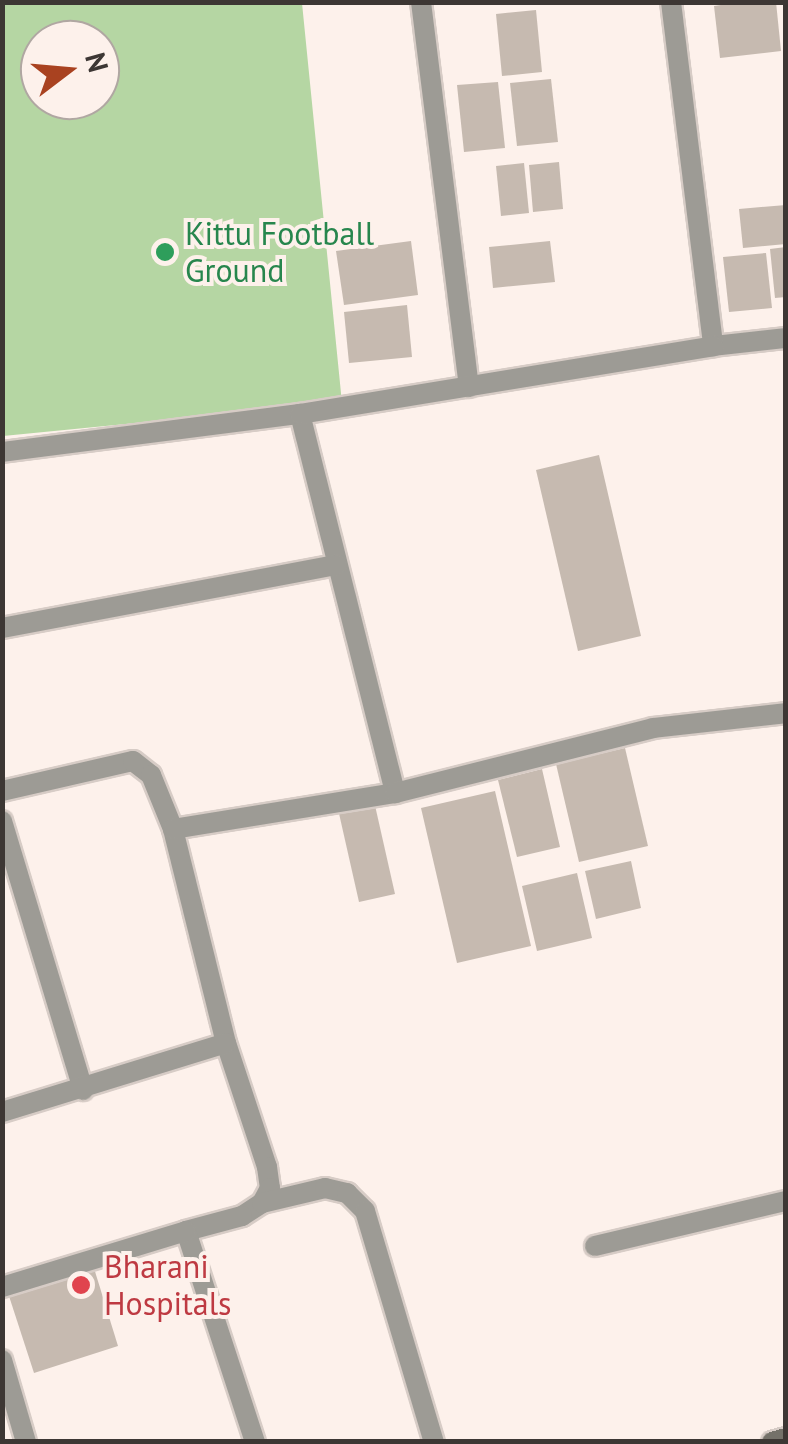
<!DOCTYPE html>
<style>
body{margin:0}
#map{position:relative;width:788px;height:1444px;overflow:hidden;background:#fdf1eb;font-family:"PT Sans",sans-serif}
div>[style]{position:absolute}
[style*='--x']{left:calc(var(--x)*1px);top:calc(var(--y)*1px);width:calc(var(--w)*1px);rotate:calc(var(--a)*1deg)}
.green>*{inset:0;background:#b5d6a3}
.building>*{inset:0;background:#c6bab0}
.roads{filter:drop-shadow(2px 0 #d7ccc6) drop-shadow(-2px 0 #d7ccc6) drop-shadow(0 2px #d7ccc6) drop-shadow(0 -2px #d7ccc6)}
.minor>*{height:20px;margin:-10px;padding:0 10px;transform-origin:10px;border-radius:10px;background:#9d9b95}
.tertiary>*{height:20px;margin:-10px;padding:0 10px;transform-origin:10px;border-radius:10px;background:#9d9b95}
.secondary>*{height:20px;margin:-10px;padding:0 10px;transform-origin:10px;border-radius:10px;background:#747169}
.dots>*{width:28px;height:28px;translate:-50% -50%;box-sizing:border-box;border:5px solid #fdf1eb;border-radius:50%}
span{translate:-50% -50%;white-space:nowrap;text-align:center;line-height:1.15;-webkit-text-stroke:8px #fdf1eb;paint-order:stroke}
.leisure-label{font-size:32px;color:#27864d}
.left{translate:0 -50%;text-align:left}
.health-label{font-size:32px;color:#be3a42}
.frame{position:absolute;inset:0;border:5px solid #3d3734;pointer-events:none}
.north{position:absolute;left:20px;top:20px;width:100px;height:100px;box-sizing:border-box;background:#fdf1eb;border:2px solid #b0a7a2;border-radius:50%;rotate:74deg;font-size:28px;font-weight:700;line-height:40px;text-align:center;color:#3d3734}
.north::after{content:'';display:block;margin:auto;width:35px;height:45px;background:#a94220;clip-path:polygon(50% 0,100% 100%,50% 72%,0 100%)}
</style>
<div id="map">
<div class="green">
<i style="clip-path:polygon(evenodd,3px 3px,302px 3px,342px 403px,3px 436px,3px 3px,40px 40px,100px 40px,100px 100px,40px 100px,40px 40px)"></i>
</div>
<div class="building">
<i style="clip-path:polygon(741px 2px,776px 2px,781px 51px,720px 58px,714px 6px)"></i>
<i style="clip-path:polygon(536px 10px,542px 72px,502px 76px,496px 14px)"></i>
<i style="clip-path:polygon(551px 79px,558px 142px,517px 146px,510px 83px)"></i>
<i style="clip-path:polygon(498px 82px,505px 148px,464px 152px,457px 85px)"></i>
<i style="clip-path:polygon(559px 162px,563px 209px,533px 212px,529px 165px)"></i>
<i style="clip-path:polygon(524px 163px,529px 213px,501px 216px,496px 166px)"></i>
<i style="clip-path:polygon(786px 205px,786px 244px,743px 248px,739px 209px)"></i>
<i style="clip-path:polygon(411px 241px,418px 295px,344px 305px,336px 251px)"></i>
<i style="clip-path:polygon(550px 241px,555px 282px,493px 288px,489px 247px)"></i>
<i style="clip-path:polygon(786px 247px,786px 297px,775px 298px,770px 249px)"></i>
<i style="clip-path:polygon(766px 253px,772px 308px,729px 312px,723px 257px)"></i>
<i style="clip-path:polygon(407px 305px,412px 357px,349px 363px,344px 312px)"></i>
<i style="clip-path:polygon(599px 455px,641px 636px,578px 651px,536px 470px)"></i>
<i style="clip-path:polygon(625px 748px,648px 846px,579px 862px,556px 764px)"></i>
<i style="clip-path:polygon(542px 769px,560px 847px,517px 857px,498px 780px)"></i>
<i style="clip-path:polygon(495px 791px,531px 946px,457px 963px,421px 808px)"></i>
<i style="clip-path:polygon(374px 801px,395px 894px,359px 902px,338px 809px)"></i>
<i style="clip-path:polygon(631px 861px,641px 908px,596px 919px,585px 871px)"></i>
<i style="clip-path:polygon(577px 873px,592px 938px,537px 951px,522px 886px)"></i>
<i style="clip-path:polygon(93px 1265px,118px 1346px,34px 1373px,8px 1293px)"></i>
</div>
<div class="roads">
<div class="minor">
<i style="--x:421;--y:2;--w:388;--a:82.9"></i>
<i style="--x:671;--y:2;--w:347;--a:83"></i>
<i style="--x:713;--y:346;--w:73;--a:-6.3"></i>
<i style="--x:300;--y:414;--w:391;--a:75.9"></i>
<i style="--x:2;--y:452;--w:300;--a:-7.3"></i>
<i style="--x:300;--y:414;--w:419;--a:-9.3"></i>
<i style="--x:2;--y:628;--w:341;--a:-10.7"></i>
<i style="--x:2;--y:791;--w:134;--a:-12.9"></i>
<i style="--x:133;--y:761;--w:23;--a:38"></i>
<i style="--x:151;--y:775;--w:58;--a:67.8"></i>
<i style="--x:173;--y:829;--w:220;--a:76.1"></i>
<i style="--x:226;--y:1043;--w:131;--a:71.7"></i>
<i style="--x:267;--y:1167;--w:21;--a:82"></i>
<i style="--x:270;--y:1188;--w:17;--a:118"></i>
<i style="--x:262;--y:1203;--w:24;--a:147"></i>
<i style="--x:242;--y:1216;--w:58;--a:165"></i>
<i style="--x:186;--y:1231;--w:222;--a:71.9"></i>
<i style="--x:2;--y:821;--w:281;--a:73.2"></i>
<i style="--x:173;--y:829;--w:225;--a:-9.2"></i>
<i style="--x:395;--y:793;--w:266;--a:-14.1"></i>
<i style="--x:653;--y:728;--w:134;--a:-6.4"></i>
<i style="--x:2;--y:1112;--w:234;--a:-17.1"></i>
<i style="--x:262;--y:1203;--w:65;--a:-13.4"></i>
<i style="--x:325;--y:1188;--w:23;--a:13"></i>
<i style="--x:347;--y:1193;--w:25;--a:45"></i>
<i style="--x:365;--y:1211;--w:241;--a:73.4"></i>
<i style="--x:595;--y:1246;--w:196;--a:-13.3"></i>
<i style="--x:2;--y:1287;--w:192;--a:-16.9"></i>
</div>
<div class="tertiary">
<i style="--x:2;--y:1360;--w:85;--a:73.7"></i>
</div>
<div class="secondary">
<i style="--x:772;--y:1442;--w:15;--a:-16"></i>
</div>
</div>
<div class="dots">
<i style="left:165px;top:252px;background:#2e9e5b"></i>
<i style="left:81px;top:1285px;background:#e0444e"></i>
</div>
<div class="leisure-label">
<span class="left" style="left:185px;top:252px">Kittu Football<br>Ground</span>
</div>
<div class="health-label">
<span class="left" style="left:104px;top:1285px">Bharani<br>Hospitals</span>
</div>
<div class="frame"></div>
<div class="north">N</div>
</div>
